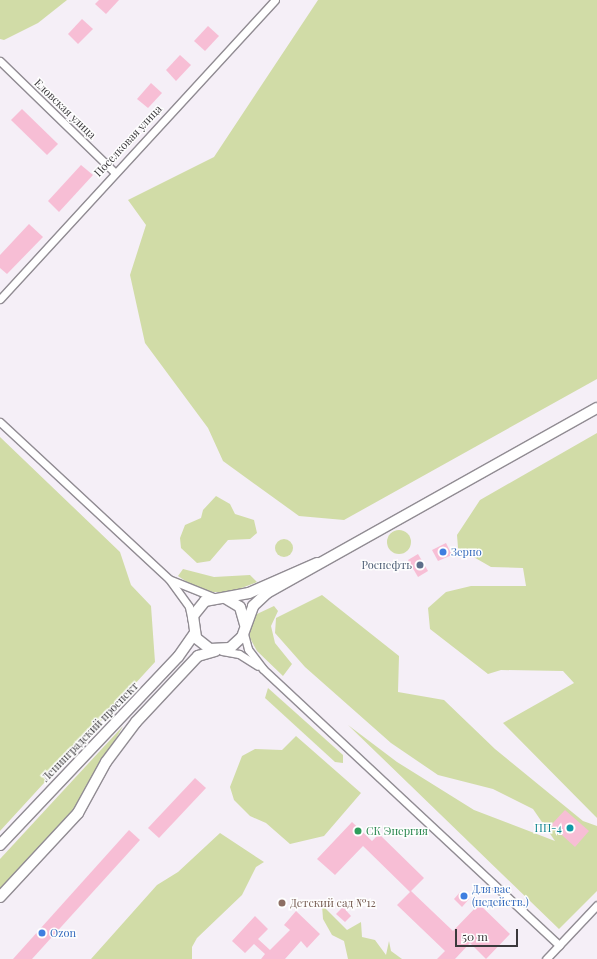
<!DOCTYPE html>
<meta charset="utf-8">
<style>
body{margin:0}
#map{position:relative;width:597px;height:959px;overflow:hidden;background:#f5eff7;font-family:"Playfair Display",serif}
div>[style]{position:absolute}
[style*='--x']{left:calc(var(--x)*1px);top:calc(var(--y)*1px);width:calc(var(--w)*1px);rotate:calc(var(--a)*1deg)}
.green>*{inset:0;background:#d1dca7}
.round{border-radius:50%}
.building>*{inset:0;background:#f7bed5}
.roads{filter:drop-shadow(1px 0 #918c93) drop-shadow(-1px 0 #918c93) drop-shadow(0 1px #918c93) drop-shadow(0 -1px #918c93)}
.minor>*{height:7px;margin:-3.5px;padding:0 3.5px;transform-origin:3.5px;border-radius:3.5px;background:#fff}
.secondary>*{height:10px;margin:-5px;padding:0 5px;transform-origin:5px;border-radius:5px;background:#fff}
.dots>*{width:11px;height:11px;translate:-50% -50%;box-sizing:border-box;border:2px solid #fefefe;border-radius:50%}
span{translate:-50% -50%;white-space:nowrap;text-align:center;line-height:1.15;-webkit-text-stroke:3px #fefefe;paint-order:stroke}
.street-label{font-size:11px;color:#3b393c}
.shop-label{font-size:11px;color:#366cbe}
.left{translate:0 -50%;text-align:left}
.service-label{font-size:11px;color:#4e5e75}
.right{translate:-100% -50%;text-align:right}
.culture-label{font-size:11px;color:#0d838f}
.leisure-label{font-size:11px;color:#27864d}
.education-label{font-size:11px;color:#785e54}
.scale{position:absolute;left:455px;top:929px;width:63px;height:18px;box-sizing:border-box;border:2px solid #3b393c;border-top:0;padding-left:5px;font-size:12px;line-height:14px;white-space:nowrap;color:#3b393c;-webkit-text-stroke:3px #fefefe;paint-order:stroke}
</style>
<div id="map">
<div class="green">
<i style="clip-path:polygon(0 0,67px 0,38px 23px,4px 40px,0 39px)"></i>
<i style="clip-path:polygon(318px 0,597px 0,597px 379px,344px 520px,299px 516px,223px 461px,208px 428px,145px 343px,130px 275px,146px 225px,128px 200px,214px 157px)"></i>
<i style="clip-path:polygon(597px 433px,597px 818px,503px 723px,574px 683px,563px 671px,501px 670px,488px 674px,430px 629px,428px 608px,446px 592px,471px 586px,526px 586px,523px 568px,491px 567px,458px 548px,457px 535px,480px 500px)"></i>
<i style="clip-path:polygon(0 437px,120px 552px,131px 585px,151px 606px,155px 662px,0 831px)"></i>
<i style="clip-path:polygon(216px 496px,230px 504px,235px 514px,254px 520px,257px 533px,250px 539px,228px 540px,210px 561px,197px 563px,181px 548px,180px 538px,185px 525px,201px 518px,203px 510px)"></i>
<i class="round" style="left:387px;top:530px;width:24px;height:24px"></i>
<i class="round" style="left:275px;top:539px;width:18px;height:18px"></i>
<i style="clip-path:polygon(183px 569px,214px 577px,250px 575px,257px 582px,231px 592px,213px 592px,193px 586px,178px 576px)"></i>
<i style="clip-path:polygon(322px 595px,399px 656px,398px 692px,444px 700px,495px 749px,583px 821px,597px 826px,597px 891px,559px 929px,348px 725px,397px 762px,474px 810px,555px 841px,533px 809px,493px 789px,438px 775px,391px 743px,305px 667px,275px 633px,276px 618px)"></i>
<i style="clip-path:polygon(274px 606px,278px 611px,271px 626px,275px 643px,292px 664px,283px 676px,257px 651px,250px 638px,250px 625px,257px 614px)"></i>
<i style="clip-path:polygon(268px 688px,343px 755px,343px 763px,335px 762px,265px 698px)"></i>
<i style="clip-path:polygon(123px 726px,77px 808px,0 892px,0 859px)"></i>
<i style="clip-path:polygon(296px 736px,361px 793px,324px 836px,290px 844px,266px 823px,250px 816px,234px 800px,230px 787px,242px 756px,255px 749px,282px 750px)"></i>
<i style="clip-path:polygon(220px 833px,264px 862px,256px 867px,242px 895px,197px 938px,192px 947px,192px 959px,91px 959px,157px 885px,178px 872px)"></i>
<i style="clip-path:polygon(322px 905px,347px 930px,361px 922px,362px 937px,375px 940px,386px 955px,389px 941px,391px 951px,402px 959px,348px 959px,344px 941px,332px 935px,323px 919px)"></i>
</div>
<div class="building">
<i style="clip-path:polygon(99px 0,119px 0,106px 14px,95px 4px)"></i>
<i style="clip-path:polygon(82px 19px,93px 29px,78px 44px,68px 34px)"></i>
<i style="clip-path:polygon(208px 26px,219px 36px,205px 51px,194px 41px)"></i>
<i style="clip-path:polygon(180px 55px,191px 65px,176px 81px,166px 70px)"></i>
<i style="clip-path:polygon(151px 83px,162px 93px,148px 108px,137px 99px)"></i>
<i style="clip-path:polygon(22px 109px,58px 144px,47px 155px,11px 120px)"></i>
<i style="clip-path:polygon(81px 165px,93px 175px,59px 212px,48px 201px)"></i>
<i style="clip-path:polygon(29px 224px,43px 237px,7px 274px,0 268px,0 255px)"></i>
<i style="clip-path:polygon(446px 543px,452px 555px,438px 561px,432px 550px)"></i>
<i style="clip-path:polygon(418px 554px,428px 571px,418px 577px,408px 560px)"></i>
<i style="clip-path:polygon(195px 778px,206px 788px,159px 838px,148px 828px)"></i>
<i style="clip-path:polygon(565px 810px,589px 831px,575px 847px,551px 825px)"></i>
<i style="clip-path:polygon(352px 822px,372px 841px,379px 834px,424px 878px,411px 891px,453px 931px,479px 904px,510px 934px,486px 959px,470px 943px,455px 959px,437px 959px,445px 951px,397px 905px,410px 892px,363px 846px,335px 875px,317px 859px)"></i>
<i style="clip-path:polygon(129px 830px,140px 840px,32px 959px,13px 959px)"></i>
<i style="clip-path:polygon(461px 891px,469px 899px,462px 907px,454px 899px)"></i>
<i style="clip-path:polygon(343px 907px,351px 916px,345px 922px,336px 914px)"></i>
<i style="clip-path:polygon(296px 911px,320px 934px,307px 948px,301px 941px,285px 959px,261px 959px,265px 954px,254px 944px,245px 953px,232px 941px,255px 916px,268px 929px,258px 939px,270px 950px,290px 930px,284px 925px)"></i>
</div>
<div class="roads">
<div class="minor">
<i style="--x:0;--y:61;--w:159;--a:44.2"></i>
<i style="--x:0;--y:299;--w:406;--a:-47.4"></i>
<i style="--x:0;--y:422;--w:231;--a:42.9"></i>
<i style="--x:169;--y:579;--w:34;--a:54"></i>
<i style="--x:189;--y:607;--w:14;--a:78"></i>
<i style="--x:171;--y:580;--w:45;--a:22"></i>
<i style="--x:244;--y:634;--w:16;--a:75"></i>
<i style="--x:248;--y:649;--w:25;--a:53"></i>
<i style="--x:263;--y:669;--w:405;--a:43"></i>
<i style="--x:222;--y:651;--w:17;--a:10"></i>
<i style="--x:239;--y:654;--w:22;--a:32"></i>
<i style="--x:546;--y:959;--w:74;--a:-46.6"></i>
</div>
<div class="secondary">
<i style="--x:317;--y:563;--w:74;--a:156.2"></i>
<i style="--x:249;--y:593;--w:45;--a:169.7"></i>
<i style="--x:205;--y:601;--w:19;--a:129"></i>
<i style="--x:193;--y:616;--w:22;--a:82"></i>
<i style="--x:196;--y:638;--w:18;--a:38"></i>
<i style="--x:210;--y:649;--w:20;--a:-3"></i>
<i style="--x:230;--y:648;--w:16;--a:-43"></i>
<i style="--x:242;--y:637;--w:33;--a:-70"></i>
<i style="--x:253;--y:606;--w:19;--a:-43"></i>
<i style="--x:267;--y:593;--w:378;--a:-29.3"></i>
<i style="--x:225;--y:598;--w:17;--a:31"></i>
<i style="--x:240;--y:607;--w:18;--a:74"></i>
<i style="--x:0;--y:845;--w:259;--a:-46.6"></i>
<i style="--x:178;--y:657;--w:28;--a:-55"></i>
<i style="--x:0;--y:897;--w:115;--a:-47.1"></i>
<i style="--x:78;--y:813;--w:58;--a:-61.2"></i>
<i style="--x:106;--y:762;--w:50;--a:-53.1"></i>
<i style="--x:136;--y:722;--w:91;--a:-46.8"></i>
<i style="--x:198;--y:656;--w:18;--a:-16"></i>
</div>
</div>
<div class="dots">
<i style="left:443px;top:552px;background:#3f7fe0"></i>
<i style="left:420px;top:565px;background:#5c6f8a"></i>
<i style="left:570px;top:828px;background:#0f9aa8"></i>
<i style="left:358px;top:831px;background:#2e9e5b"></i>
<i style="left:464px;top:896px;background:#3f7fe0"></i>
<i style="left:282px;top:903px;background:#8d6e63"></i>
<i style="left:42px;top:933px;background:#3f7fe0"></i>
</div>
<div class="street-label">
<span style="left:65px;top:109px;rotate:44deg">Еловская улица</span>
<span style="left:128px;top:141px;rotate:-47deg">Поселковая улица</span>
<span style="left:90px;top:732px;rotate:-46deg">Ленинградский проспект</span>
</div>
<div class="shop-label">
<span class="left" style="left:451px;top:552px">Зерно</span>
<span class="left" style="left:472px;top:896px">Для вас<br>(недейств.)</span>
<span class="left" style="left:50px;top:933px">Ozon</span>
</div>
<div class="service-label">
<span class="right" style="left:412px;top:565px">Роснефть</span>
</div>
<div class="culture-label">
<span class="right" style="left:562px;top:828px">ПП-4</span>
</div>
<div class="leisure-label">
<span class="left" style="left:366px;top:831px">СК Энергия</span>
</div>
<div class="education-label">
<span class="left" style="left:290px;top:903px">Детский сад №12</span>
</div>
<div class="scale">50 m</div>
</div>
